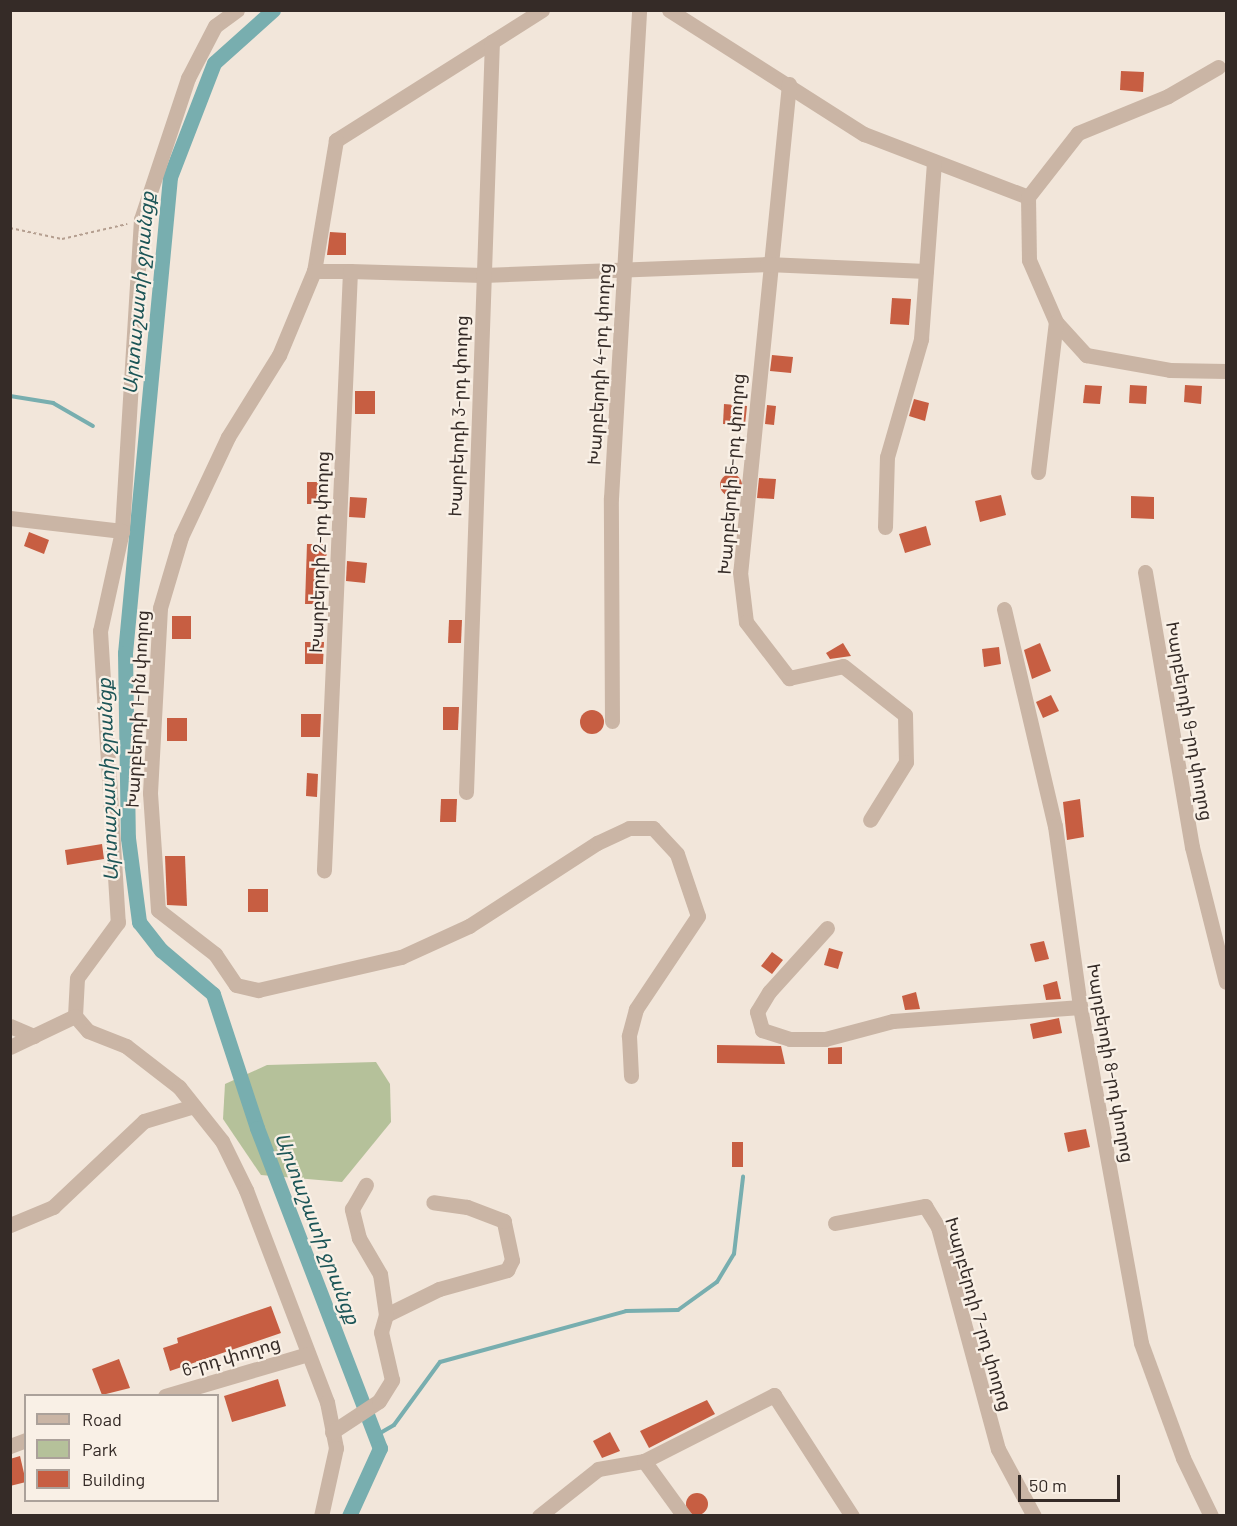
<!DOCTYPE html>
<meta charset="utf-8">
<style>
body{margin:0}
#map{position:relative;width:1237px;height:1526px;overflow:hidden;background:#f2e6da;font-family:Barlow,"Noto Sans Armenian",sans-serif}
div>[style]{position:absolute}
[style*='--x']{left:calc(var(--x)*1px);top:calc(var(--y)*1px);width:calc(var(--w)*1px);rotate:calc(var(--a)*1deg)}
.green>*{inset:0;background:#b5c19a}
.stream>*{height:4px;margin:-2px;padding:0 2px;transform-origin:2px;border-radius:2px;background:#78aeaf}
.canal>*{height:15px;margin:-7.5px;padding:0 7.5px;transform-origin:7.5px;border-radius:7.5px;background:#78aeaf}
.building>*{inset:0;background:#c75e42}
.round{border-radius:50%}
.path>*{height:2px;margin-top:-1px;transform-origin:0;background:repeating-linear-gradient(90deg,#b59f90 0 3px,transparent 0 6px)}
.minor>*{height:15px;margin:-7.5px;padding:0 7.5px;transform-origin:7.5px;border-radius:7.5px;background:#cab5a5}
span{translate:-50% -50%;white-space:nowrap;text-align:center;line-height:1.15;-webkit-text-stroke:4.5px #f9f0e6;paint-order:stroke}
.street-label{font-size:18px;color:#352b27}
.water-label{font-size:20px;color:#1c5557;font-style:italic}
.frame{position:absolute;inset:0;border:12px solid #352b27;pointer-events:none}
.legend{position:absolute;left:24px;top:1394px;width:195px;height:108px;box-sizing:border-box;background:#f9f0e6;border:2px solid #aba19a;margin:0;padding:8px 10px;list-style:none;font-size:18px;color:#352b27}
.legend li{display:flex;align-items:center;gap:12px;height:30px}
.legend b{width:30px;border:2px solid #aba19a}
.scale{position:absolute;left:1018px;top:1475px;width:102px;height:27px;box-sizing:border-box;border:3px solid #352b27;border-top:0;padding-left:8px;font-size:18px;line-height:21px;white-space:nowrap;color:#352b27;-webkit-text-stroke:4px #f9f0e6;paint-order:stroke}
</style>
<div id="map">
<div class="green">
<i style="clip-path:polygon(376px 1062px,390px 1084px,391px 1122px,342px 1182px,261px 1175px,223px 1119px,225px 1084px,267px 1065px)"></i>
</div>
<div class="stream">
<i style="--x:10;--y:396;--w:44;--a:9.2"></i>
<i style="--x:53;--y:403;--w:46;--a:29.9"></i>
<i style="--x:375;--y:1436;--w:22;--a:-30"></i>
<i style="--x:394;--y:1425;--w:78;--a:-53.9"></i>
<i style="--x:440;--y:1362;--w:193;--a:-15.3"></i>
<i style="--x:626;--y:1311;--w:52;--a:-1.1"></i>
<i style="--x:678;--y:1310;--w:48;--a:-35.7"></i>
<i style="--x:717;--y:1282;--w:33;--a:-59"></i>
<i style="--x:734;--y:1254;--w:78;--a:-83.3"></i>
</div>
<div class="canal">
<i style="--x:273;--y:10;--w:79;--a:138.1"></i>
<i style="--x:214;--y:63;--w:122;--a:111.1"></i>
<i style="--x:170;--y:177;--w:478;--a:95.4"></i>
<i style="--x:125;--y:653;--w:185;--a:89.1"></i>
<i style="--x:128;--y:838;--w:85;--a:82.5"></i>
<i style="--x:139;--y:922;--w:36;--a:52"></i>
<i style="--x:161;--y:950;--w:68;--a:40.2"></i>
<i style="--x:213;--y:994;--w:141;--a:71.8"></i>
<i style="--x:257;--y:1128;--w:343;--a:69"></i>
<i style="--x:380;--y:1448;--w:75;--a:114.5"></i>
</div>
<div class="building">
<i style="clip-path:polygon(1121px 71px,1144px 72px,1143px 92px,1120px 90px)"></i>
<i style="clip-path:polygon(330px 232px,346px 233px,346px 255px,327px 255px)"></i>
<i style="clip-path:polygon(892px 298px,911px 299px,909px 325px,890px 324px)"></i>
<i style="clip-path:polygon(772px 355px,793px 357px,791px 373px,770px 371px)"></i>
<i style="clip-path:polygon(1085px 385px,1102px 386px,1100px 404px,1083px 403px)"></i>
<i style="clip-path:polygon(1130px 385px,1147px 386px,1146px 404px,1129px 403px)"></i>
<i style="clip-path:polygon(1185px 385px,1202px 386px,1201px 404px,1184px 402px)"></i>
<i style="clip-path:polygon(355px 391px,375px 391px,375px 414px,355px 414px)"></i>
<i style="clip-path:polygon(914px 399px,929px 403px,925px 421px,909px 416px)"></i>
<i style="clip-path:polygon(724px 404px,747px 406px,745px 425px,723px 424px)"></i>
<i style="clip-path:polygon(767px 405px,776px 406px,774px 425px,765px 424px)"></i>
<i class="round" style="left:720px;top:474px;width:22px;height:22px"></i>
<i style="clip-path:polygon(759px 478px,776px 479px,774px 499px,757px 498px)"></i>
<i style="clip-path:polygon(307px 482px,327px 482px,326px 504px,307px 504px)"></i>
<i style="clip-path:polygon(1001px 495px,1006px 515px,980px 522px,975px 501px)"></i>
<i style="clip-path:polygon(1131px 496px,1154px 497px,1154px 519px,1131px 518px)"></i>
<i style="clip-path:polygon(350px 497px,367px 498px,365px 518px,349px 517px)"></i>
<i style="clip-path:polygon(926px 526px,931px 545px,905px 553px,899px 534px)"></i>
<i style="clip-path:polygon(29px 532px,49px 540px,44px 554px,24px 546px)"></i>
<i style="clip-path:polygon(307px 544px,327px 544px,324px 604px,305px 604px)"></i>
<i style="clip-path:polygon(347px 561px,367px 563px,365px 583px,346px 581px)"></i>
<i style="clip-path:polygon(172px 616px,191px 616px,191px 639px,172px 639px)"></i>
<i style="clip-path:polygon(449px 620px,462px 620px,461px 643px,448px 643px)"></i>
<i style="clip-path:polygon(305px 642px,324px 642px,323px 664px,305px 664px)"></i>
<i style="clip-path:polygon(843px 643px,851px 656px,830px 659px,826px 653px)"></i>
<i style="clip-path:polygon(1040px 643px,1051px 671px,1032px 679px,1024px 650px)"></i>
<i style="clip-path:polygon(999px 647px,1001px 664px,984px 667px,982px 649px)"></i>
<i style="clip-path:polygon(1051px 695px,1059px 711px,1043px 718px,1036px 702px)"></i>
<i style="clip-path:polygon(443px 707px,459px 707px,458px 730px,443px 730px)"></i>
<i class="round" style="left:580px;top:710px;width:24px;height:24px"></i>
<i style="clip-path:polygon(301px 714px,321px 714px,320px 737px,301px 737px)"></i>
<i style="clip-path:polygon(167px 718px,187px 718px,187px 741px,167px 741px)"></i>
<i style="clip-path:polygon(307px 773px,318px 774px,317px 797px,306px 796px)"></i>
<i style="clip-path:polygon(441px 799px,457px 799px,456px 822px,440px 822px)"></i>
<i style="clip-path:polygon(1080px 799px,1084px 837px,1067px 840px,1063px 802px)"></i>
<i style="clip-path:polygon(102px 844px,104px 859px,67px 865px,65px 850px)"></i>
<i style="clip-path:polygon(165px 856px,185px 856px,187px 906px,167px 905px)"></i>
<i style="clip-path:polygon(248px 889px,268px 889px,268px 912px,248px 912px)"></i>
<i style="clip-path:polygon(1044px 941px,1049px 959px,1035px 962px,1030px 944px)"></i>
<i style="clip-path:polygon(829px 948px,843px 952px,838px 969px,824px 965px)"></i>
<i style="clip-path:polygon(772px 952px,783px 960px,772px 974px,761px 966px)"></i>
<i style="clip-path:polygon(1057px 981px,1061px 999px,1046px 1000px,1043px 985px)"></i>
<i style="clip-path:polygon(916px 992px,920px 1009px,905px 1010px,902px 996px)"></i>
<i style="clip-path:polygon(1059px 1018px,1062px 1033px,1033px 1039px,1030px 1024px)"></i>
<i style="clip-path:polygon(717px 1045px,781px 1046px,785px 1064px,717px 1063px)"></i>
<i style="clip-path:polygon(842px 1047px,842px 1064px,828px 1064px,828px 1048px)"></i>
<i style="clip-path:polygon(1086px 1129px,1090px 1147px,1068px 1152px,1064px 1133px)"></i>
<i style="clip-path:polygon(732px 1142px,743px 1142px,743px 1167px,732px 1167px)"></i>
<i style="clip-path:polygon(271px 1306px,281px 1333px,170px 1371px,163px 1348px,178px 1343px,177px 1338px)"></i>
<i style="clip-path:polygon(119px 1359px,130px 1388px,102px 1395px,92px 1369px)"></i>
<i style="clip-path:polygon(278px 1379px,286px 1406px,232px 1422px,224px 1396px)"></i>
<i style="clip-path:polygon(707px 1400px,715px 1414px,649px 1448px,640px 1431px)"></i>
<i style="clip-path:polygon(610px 1432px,620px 1451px,602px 1458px,593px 1441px)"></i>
<i style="clip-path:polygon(20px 1456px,26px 1482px,10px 1486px,10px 1459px)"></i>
<i class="round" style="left:686px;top:1493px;width:22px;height:22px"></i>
</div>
<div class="path">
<i style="--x:10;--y:228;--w:53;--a:11.9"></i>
<i style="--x:62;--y:239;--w:67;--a:-13"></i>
</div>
<div class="minor">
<i style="--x:237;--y:10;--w:27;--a:144"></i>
<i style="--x:215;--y:26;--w:59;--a:117.4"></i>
<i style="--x:188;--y:78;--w:149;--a:108.4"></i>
<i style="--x:141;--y:219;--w:313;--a:93.5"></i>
<i style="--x:122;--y:531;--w:102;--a:102.4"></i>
<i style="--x:100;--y:631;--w:292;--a:86.5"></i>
<i style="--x:118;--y:922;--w:69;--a:126.2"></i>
<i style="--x:77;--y:978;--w:38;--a:93"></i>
<i style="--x:75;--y:1016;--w:20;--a:49"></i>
<i style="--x:88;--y:1031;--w:41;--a:21.5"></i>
<i style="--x:126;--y:1046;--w:67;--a:37.7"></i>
<i style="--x:179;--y:1087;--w:69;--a:51.5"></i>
<i style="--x:222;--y:1141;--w:55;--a:63.9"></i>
<i style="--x:246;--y:1190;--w:227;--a:69.1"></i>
<i style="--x:327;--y:1402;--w:47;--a:78.9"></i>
<i style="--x:336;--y:1448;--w:70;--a:102.4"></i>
<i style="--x:542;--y:10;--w:244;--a:147.7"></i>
<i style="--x:336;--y:140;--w:133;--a:99.5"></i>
<i style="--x:314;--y:271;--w:91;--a:112.6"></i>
<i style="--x:279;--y:355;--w:97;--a:121.9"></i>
<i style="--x:228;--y:437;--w:110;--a:115.2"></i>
<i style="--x:181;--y:537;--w:74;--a:106.5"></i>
<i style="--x:160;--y:608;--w:185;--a:93.1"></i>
<i style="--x:150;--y:793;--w:117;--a:86.1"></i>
<i style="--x:158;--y:910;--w:72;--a:37.7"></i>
<i style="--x:215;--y:954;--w:37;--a:56"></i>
<i style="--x:236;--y:985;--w:23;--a:13"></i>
<i style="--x:258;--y:990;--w:147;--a:-13"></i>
<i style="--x:401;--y:957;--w:75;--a:-24.5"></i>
<i style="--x:469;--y:926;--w:153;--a:-33"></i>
<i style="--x:597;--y:843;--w:35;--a:-25"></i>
<i style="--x:629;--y:828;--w:24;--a:0"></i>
<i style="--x:653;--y:828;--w:35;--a:47"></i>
<i style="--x:677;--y:854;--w:65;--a:71.3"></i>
<i style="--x:698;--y:916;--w:112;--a:123.7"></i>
<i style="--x:636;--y:1009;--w:28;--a:105"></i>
<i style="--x:629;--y:1036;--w:40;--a:87.1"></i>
<i style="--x:669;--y:10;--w:231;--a:32.5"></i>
<i style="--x:864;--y:134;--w:176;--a:21"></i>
<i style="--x:789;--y:84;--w:490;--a:95.7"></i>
<i style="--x:740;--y:572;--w:50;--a:83.2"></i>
<i style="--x:746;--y:622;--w:71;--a:52.5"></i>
<i style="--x:789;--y:678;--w:55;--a:-12.5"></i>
<i style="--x:843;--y:666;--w:79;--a:38.3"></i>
<i style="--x:905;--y:715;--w:47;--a:88.8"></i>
<i style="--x:906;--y:762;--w:68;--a:121.8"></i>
<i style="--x:1028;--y:197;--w:63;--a:89.1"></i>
<i style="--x:1029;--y:260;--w:68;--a:66.5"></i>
<i style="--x:1056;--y:322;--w:45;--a:47.7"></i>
<i style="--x:1086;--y:355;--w:85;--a:10.1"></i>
<i style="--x:1170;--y:370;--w:56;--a:1"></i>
<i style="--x:1028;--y:197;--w:81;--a:-52"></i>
<i style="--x:1078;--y:133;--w:97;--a:-22.3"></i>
<i style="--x:1168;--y:96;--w:58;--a:-30.1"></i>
<i style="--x:314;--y:271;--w:36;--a:0"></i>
<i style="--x:350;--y:271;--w:600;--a:92.49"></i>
<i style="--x:350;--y:271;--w:133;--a:1.7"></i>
<i style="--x:483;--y:275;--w:284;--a:-2.2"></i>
<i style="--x:767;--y:264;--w:159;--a:2.5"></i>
<i style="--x:1038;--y:472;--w:151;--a:-83.2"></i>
<i style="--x:10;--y:518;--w:113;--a:6.6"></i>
<i style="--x:885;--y:527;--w:70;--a:-88.4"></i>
<i style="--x:887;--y:457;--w:123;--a:-73.9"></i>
<i style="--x:921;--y:339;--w:178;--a:-85.8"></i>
<i style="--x:1145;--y:572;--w:279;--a:80.3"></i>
<i style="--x:1192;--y:847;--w:139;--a:75.9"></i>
<i style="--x:1004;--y:609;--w:223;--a:76.8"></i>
<i style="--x:1055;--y:826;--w:183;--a:82.1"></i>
<i style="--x:1080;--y:1007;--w:341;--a:79.7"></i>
<i style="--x:1141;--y:1343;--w:122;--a:69.9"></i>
<i style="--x:1183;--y:1458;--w:64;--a:64.2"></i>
<i style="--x:612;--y:721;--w:223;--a:-90.3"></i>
<i style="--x:611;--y:498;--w:489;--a:-86.7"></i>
<i style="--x:466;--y:792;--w:751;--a:-88.02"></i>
<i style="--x:827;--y:928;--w:86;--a:132.2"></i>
<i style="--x:769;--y:992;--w:23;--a:121"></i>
<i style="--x:757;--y:1012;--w:19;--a:74"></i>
<i style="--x:762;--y:1030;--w:29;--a:18"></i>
<i style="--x:790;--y:1039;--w:35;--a:0"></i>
<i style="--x:825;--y:1039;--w:70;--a:-14.8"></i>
<i style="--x:893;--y:1021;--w:188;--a:-4.3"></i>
<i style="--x:10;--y:1026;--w:26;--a:23"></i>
<i style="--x:10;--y:1047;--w:72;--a:-25.5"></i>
<i style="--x:835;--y:1223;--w:92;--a:-10.7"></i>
<i style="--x:925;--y:1206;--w:25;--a:58"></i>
<i style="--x:938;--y:1227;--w:230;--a:74.9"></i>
<i style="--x:998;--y:1449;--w:76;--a:61.8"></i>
<i style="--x:10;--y:1225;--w:47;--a:-22.7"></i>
<i style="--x:53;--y:1207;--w:125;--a:-43.4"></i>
<i style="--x:144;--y:1121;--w:52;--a:-16.7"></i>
<i style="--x:386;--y:1315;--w:59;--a:-26.1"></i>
<i style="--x:439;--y:1289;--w:71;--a:-15.6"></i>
<i style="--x:507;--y:1270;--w:11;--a:-63"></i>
<i style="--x:512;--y:1260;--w:40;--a:-102"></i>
<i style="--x:504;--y:1221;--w:40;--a:-159"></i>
<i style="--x:467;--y:1207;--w:34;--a:-172"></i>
<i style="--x:165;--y:1396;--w:149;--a:-16.4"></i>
<i style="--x:332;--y:1432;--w:56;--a:-33.4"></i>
<i style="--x:379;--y:1401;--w:25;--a:-58"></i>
<i style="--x:392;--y:1380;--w:49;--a:-102.9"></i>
<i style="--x:381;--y:1332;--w:18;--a:-74"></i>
<i style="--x:386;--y:1315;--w:41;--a:-98.3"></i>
<i style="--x:380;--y:1274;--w:42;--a:-120.3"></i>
<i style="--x:359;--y:1238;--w:30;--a:-104"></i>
<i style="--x:352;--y:1209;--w:28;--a:-60"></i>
<i style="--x:10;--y:1446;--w:17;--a:-21"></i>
<i style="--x:644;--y:1461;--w:68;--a:54"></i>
<i style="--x:539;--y:1516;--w:75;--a:-38.5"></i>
<i style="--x:598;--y:1469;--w:47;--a:-9.9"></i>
<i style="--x:644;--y:1461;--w:146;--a:-26.9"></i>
<i style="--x:774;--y:1395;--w:144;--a:57.2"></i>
</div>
<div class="street-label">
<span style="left:599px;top:364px;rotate:-87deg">Խարբերդի 4-րդ փողոց</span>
<span style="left:458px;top:416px;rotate:-88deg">Խարբերդի 3-րդ փողոց</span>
<span style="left:731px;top:474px;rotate:-86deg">Խարբերդի 5-րդ փողոց</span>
<span style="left:319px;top:552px;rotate:-88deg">Խարբերդի 2-րդ փողոց</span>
<span style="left:137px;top:709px;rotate:-87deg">Խարբերդի 1-ին փողոց</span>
<span style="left:1190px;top:721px;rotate:80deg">Խարբերդի 9-րդ փողոց</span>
<span style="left:1111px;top:1063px;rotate:80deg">Խարբերդի 8-րդ փողոց</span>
<span style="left:979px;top:1314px;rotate:74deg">Խարբերդի 7-րդ փողոց</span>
<span style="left:231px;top:1356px;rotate:-16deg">6-րդ փողոց</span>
</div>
<div class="water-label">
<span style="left:138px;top:293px;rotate:-85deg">Արտաշատի ջրանցք</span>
<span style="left:107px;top:780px;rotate:-92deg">Արտաշատի ջրանցք</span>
<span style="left:318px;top:1228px;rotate:69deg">Արտաշատի ջրանցք</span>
</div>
<div class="frame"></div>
<ul class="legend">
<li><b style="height:8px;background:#cab5a5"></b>Road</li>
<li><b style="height:16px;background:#b5c19a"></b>Park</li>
<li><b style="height:16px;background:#c75e42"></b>Building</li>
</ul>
<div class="scale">50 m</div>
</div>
